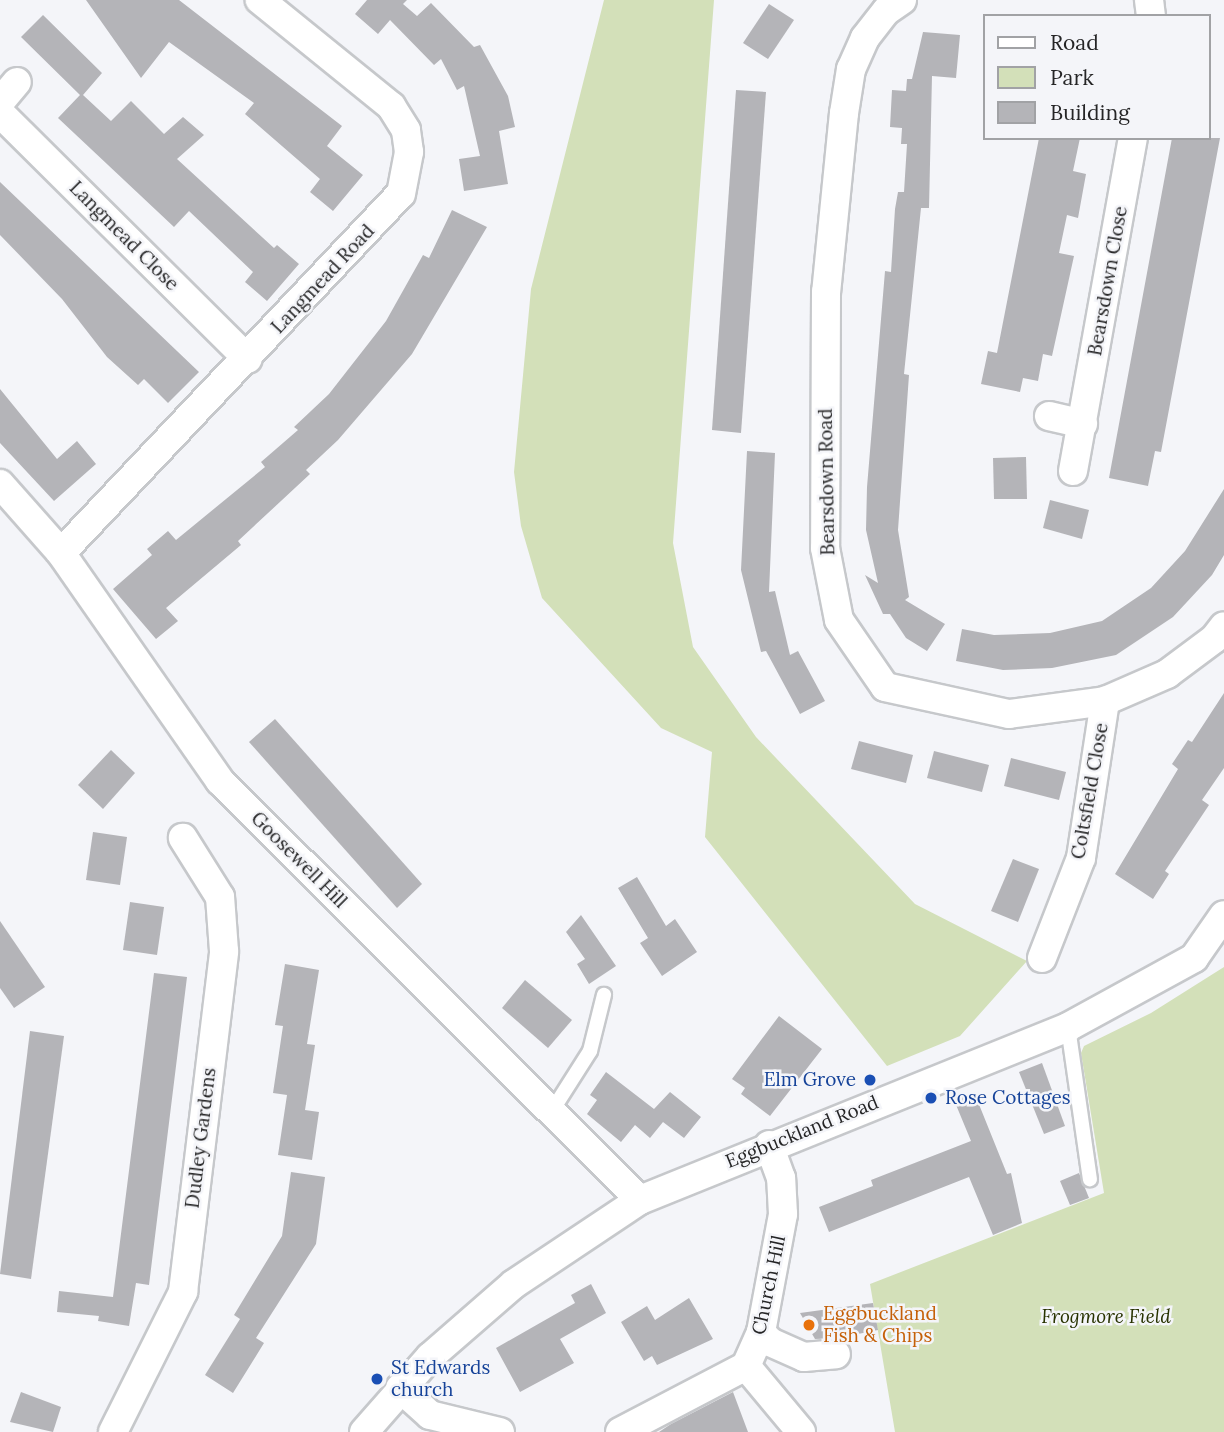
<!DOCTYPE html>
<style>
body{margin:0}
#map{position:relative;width:1224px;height:1432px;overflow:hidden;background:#f4f5f9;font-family:Lora,serif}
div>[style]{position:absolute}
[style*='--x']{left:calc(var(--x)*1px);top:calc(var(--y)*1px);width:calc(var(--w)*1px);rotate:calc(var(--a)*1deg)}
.green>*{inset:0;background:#d3e0b9}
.building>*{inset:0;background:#b4b4b8}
.roads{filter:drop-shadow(2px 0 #c6c8cb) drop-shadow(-2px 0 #c6c8cb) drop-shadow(0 2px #c6c8cb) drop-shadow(0 -2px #c6c8cb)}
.service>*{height:14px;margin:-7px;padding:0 7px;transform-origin:7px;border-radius:7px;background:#fff}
.minor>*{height:28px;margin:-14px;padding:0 14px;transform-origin:14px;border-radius:14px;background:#fff}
.dots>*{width:19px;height:19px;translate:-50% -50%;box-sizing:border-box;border:4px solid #f4f5f9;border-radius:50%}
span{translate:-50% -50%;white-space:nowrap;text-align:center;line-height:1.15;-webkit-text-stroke:5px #f4f5f9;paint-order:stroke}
.street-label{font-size:19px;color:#252526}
.transit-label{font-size:19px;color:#164399}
.right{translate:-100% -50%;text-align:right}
.left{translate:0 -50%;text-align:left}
.food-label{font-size:19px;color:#c56008}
.park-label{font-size:19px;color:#283300;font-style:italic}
.legend{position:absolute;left:983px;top:14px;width:228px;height:126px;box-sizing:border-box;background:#f4f5f9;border:2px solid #a1a2a5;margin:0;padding:9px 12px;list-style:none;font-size:21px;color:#252526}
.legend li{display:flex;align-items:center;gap:14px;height:35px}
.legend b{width:35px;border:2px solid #a1a2a5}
</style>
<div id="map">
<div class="green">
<i style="clip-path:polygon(604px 0,714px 0,673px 543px,693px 647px,756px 737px,915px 904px,1027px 961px,960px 1036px,887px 1066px,705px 837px,712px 752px,661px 728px,542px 598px,521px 526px,514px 472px,531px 289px)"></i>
<i style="clip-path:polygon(1224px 967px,1224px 1432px,895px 1432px,870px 1284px,1104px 1193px,1081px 1053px,1084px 1046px,1151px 1013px)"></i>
</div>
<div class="building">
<i style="clip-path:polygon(86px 0,179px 0,342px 126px,327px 146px,363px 175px,333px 211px,310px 192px,320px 179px,245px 114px,254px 103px,169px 42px,141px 78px)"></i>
<i style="clip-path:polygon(367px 0,407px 0,403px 4px,417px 16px,431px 3px,474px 47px,480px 45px,508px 96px,515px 127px,499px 131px,508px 184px,464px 191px,459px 159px,480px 156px,464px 86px,457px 90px,441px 59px,434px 65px,390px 20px,378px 34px,355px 14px)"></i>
<i style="clip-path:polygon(769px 4px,794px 20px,768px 59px,743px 43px)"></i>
<i style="clip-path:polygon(43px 15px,102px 73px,83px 95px,111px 121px,131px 101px,164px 134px,183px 117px,204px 135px,177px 159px,274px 248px,277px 245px,299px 264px,267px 301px,245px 282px,253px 272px,189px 211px,174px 227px,58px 118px,80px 95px,21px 37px)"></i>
<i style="clip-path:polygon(923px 32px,960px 35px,956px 78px,932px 76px,929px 208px,921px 208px,904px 374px,909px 375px,898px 530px,909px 597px,905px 600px,945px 624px,927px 651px,906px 638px,890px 614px,883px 614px,865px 575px,878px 583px,866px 530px,867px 487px,885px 271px,891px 272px,895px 209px,898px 192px,904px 192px,907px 144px,901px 144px,902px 128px,890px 127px,892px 90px,906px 91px,907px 79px,912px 79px)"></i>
<i style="clip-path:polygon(736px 90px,766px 92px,741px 433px,712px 430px)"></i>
<i style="clip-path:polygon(1039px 138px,1080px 138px,1073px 171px,1086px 174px,1078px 218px,1067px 215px,1059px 253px,1074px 256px,1052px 356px,1043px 354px,1038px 381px,1023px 378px,1020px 392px,981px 384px,988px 351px,997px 353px)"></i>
<i style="clip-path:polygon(1172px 138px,1220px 138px,1161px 452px,1155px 451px,1148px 486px,1109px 478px)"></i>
<i style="clip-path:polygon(0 182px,199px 372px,168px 403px,144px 379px,138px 385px,107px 357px,62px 299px,0 235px)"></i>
<i style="clip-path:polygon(452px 210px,487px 227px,412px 354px,338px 440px,306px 470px,310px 474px,238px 541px,241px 545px,166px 608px,178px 621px,156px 639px,113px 589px,152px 555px,147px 549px,168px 531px,176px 540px,265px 467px,261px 462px,298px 430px,294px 427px,329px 394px,386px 321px,423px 255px,429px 258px)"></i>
<i style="clip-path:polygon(0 389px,57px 459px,77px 441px,96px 464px,54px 501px,0 443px)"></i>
<i style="clip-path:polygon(747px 451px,775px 453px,769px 592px,775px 591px,790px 655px,798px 651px,825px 701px,800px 714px,766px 651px,761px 652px,741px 570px)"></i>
<i style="clip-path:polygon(1026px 457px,1027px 499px,994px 499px,993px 458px)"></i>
<i style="clip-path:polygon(1224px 489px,1224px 555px,1212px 575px,1173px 617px,1116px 655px,1052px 668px,1003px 670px,956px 661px,962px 629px,994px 635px,1050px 633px,1102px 621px,1151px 588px,1185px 551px)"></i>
<i style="clip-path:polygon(1050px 500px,1089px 510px,1082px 539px,1043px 528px)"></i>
<i style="clip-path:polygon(1224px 693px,1224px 768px,1202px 800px,1209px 805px,1165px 871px,1169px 874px,1153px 899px,1115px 874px,1178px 769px,1172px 764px,1188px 740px,1192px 742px)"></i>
<i style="clip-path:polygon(275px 719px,422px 884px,397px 908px,249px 742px)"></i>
<i style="clip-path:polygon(859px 741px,913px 755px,906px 783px,851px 769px)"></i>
<i style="clip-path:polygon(111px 750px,135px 773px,103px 809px,78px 785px)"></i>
<i style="clip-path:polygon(934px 751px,989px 765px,982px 792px,927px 778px)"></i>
<i style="clip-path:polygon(1011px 758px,1066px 772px,1059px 800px,1004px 786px)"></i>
<i style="clip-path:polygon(93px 832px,127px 837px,120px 885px,86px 880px)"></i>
<i style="clip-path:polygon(1013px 859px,1039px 869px,1018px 922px,991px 911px)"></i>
<i style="clip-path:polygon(637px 877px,666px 926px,675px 919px,697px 952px,662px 976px,640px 943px,648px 938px,618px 888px)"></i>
<i style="clip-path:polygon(130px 902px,164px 907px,157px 955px,123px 950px)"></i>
<i style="clip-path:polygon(581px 915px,616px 966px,589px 984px,577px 964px,585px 959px,566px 932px)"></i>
<i style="clip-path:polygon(0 921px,45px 987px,14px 1008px,0 988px)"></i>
<i style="clip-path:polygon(285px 964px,319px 970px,307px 1044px,315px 1045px,305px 1110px,319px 1112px,312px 1160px,278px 1155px,287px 1095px,273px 1093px,283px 1026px,275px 1025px)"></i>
<i style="clip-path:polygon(154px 973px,187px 977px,149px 1285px,136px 1283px,129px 1326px,98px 1321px,99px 1316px,57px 1312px,59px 1291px,113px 1297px)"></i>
<i style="clip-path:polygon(525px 980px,572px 1020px,548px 1048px,502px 1008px)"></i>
<i style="clip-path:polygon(779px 1016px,822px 1049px,770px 1116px,741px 1094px,745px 1088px,732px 1079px)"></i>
<i style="clip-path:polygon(30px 1031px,64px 1036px,31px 1279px,0 1274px)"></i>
<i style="clip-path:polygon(1042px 1063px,1065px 1126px,1044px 1134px,1019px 1072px)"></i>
<i style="clip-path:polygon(606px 1072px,654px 1109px,670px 1092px,701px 1117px,684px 1138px,663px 1122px,650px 1138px,635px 1125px,621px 1142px,587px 1114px,597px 1100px,590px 1095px)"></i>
<i style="clip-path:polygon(974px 1092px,1007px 1174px,1011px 1173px,1022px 1223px,993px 1235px,969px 1177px,829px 1232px,819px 1207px,873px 1186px,871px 1180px,971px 1141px,954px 1100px)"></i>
<i style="clip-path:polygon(291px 1172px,325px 1177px,316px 1244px,256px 1338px,264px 1343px,233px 1393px,205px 1375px,240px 1319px,234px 1315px,282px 1236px)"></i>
<i style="clip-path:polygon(1079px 1173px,1089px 1198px,1070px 1205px,1060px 1181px)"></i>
<i style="clip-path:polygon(591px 1284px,606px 1313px,560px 1339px,574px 1363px,520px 1392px,496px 1348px,575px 1303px,571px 1295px)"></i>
<i style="clip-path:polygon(689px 1298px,713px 1339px,657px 1365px,652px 1356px,644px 1361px,621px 1322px,647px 1306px,655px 1320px)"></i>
<i style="clip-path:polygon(873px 1303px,878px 1330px,838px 1338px,815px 1339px,800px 1313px)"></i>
<i style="clip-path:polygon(21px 1392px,61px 1407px,53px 1432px,10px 1422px)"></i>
<i style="clip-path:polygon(733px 1392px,748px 1432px,659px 1432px,671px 1424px)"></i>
</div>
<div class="roads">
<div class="service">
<i style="--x:1068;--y:1027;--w:154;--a:81.8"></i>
<i style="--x:550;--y:1114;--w:75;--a:-57.6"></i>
<i style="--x:590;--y:1051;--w:58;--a:-76"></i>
</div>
<div class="minor">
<i style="--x:902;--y:0;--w:19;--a:145"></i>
<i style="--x:886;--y:11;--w:34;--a:128"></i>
<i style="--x:865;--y:38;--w:34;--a:114"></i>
<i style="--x:851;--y:69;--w:45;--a:99"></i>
<i style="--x:844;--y:113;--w:180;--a:95.7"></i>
<i style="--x:826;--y:292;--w:256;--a:90.2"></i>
<i style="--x:825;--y:548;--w:73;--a:79"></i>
<i style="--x:839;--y:620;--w:81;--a:55.5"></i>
<i style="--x:885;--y:687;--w:127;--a:12.3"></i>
<i style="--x:1009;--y:714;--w:97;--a:-7.7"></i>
<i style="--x:1105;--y:701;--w:68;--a:-23.5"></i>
<i style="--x:1167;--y:674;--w:59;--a:-36.7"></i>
<i style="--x:1214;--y:639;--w:16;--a:-52"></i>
<i style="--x:1149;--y:0;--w:16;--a:83"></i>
<i style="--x:0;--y:102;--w:26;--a:-50"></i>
<i style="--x:0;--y:113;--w:349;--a:44.8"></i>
<i style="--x:1049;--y:416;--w:35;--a:13"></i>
<i style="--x:1073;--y:471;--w:338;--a:-79.8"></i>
<i style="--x:0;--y:484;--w:92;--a:48.5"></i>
<i style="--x:61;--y:553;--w:278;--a:55.1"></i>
<i style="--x:220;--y:781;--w:593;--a:44.93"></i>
<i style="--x:61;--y:553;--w:494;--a:-46.6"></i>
<i style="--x:401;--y:194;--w:43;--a:-79.2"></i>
<i style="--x:409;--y:152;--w:22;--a:-98"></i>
<i style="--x:406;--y:130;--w:28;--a:-122"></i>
<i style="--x:391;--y:106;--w:169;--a:-141"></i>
<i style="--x:1042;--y:958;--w:107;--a:-68.7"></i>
<i style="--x:1081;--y:858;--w:159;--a:-81.3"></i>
<i style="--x:761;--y:1332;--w:13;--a:48"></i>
<i style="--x:770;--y:1342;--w:37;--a:24"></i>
<i style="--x:804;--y:1357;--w:32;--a:-5"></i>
<i style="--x:746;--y:1366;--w:86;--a:50.2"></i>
<i style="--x:400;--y:1388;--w:40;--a:42"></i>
<i style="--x:430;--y:1415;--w:72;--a:13.7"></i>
<i style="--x:113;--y:1432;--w:157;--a:-63.4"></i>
<i style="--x:183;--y:1292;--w:343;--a:-83.1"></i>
<i style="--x:224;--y:951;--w:54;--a:-94.2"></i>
<i style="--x:220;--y:897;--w:70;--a:-122.1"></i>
<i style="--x:364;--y:1432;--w:100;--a:-48.7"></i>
<i style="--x:430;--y:1357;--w:111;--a:-41"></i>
<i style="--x:514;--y:1284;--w:151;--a:-33.7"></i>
<i style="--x:640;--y:1200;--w:462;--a:-22"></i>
<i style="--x:1068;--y:1027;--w:144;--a:-28.7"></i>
<i style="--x:1194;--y:958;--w:52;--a:-55.1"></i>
<i style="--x:620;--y:1432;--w:142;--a:-27.6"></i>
<i style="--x:746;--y:1366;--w:37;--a:-66"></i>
<i style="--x:761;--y:1332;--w:120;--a:-79.4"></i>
<i style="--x:783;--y:1214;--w:36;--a:-93"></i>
<i style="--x:781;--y:1178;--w:35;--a:-110"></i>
</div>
</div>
<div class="dots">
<i style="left:870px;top:1080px;background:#1a4fb4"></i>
<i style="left:931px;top:1098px;background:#1a4fb4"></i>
<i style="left:809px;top:1325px;background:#e8710a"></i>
<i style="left:377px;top:1379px;background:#1a4fb4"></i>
</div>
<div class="street-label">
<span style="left:124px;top:236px;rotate:45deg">Langmead Close</span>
<span style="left:323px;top:279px;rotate:-47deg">Langmead Road</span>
<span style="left:1108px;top:281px;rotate:-80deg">Bearsdown Close</span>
<span style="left:827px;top:482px;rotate:-91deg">Bearsdown Road</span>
<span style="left:1090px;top:791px;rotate:-80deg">Coltsfield Close</span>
<span style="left:299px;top:860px;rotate:45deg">Goosewell Hill</span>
<span style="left:802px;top:1132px;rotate:-22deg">Eggbuckland Road</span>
<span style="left:201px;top:1138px;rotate:-83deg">Dudley Gardens</span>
<span style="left:769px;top:1285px;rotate:-78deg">Church Hill</span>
</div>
<div class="transit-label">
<span class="right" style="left:856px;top:1080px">Elm Grove</span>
<span class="left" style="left:945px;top:1098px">Rose Cottages</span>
<span class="left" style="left:391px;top:1379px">St Edwards<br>church</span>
</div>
<div class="food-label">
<span class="left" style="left:823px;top:1325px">Eggbuckland<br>Fish &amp; Chips</span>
</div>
<div class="park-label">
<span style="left:1106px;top:1317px">Frogmore Field</span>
</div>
<ul class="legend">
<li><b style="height:9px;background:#fff"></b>Road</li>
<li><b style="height:19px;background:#d3e0b9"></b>Park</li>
<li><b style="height:19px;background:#b4b4b8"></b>Building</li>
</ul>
</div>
